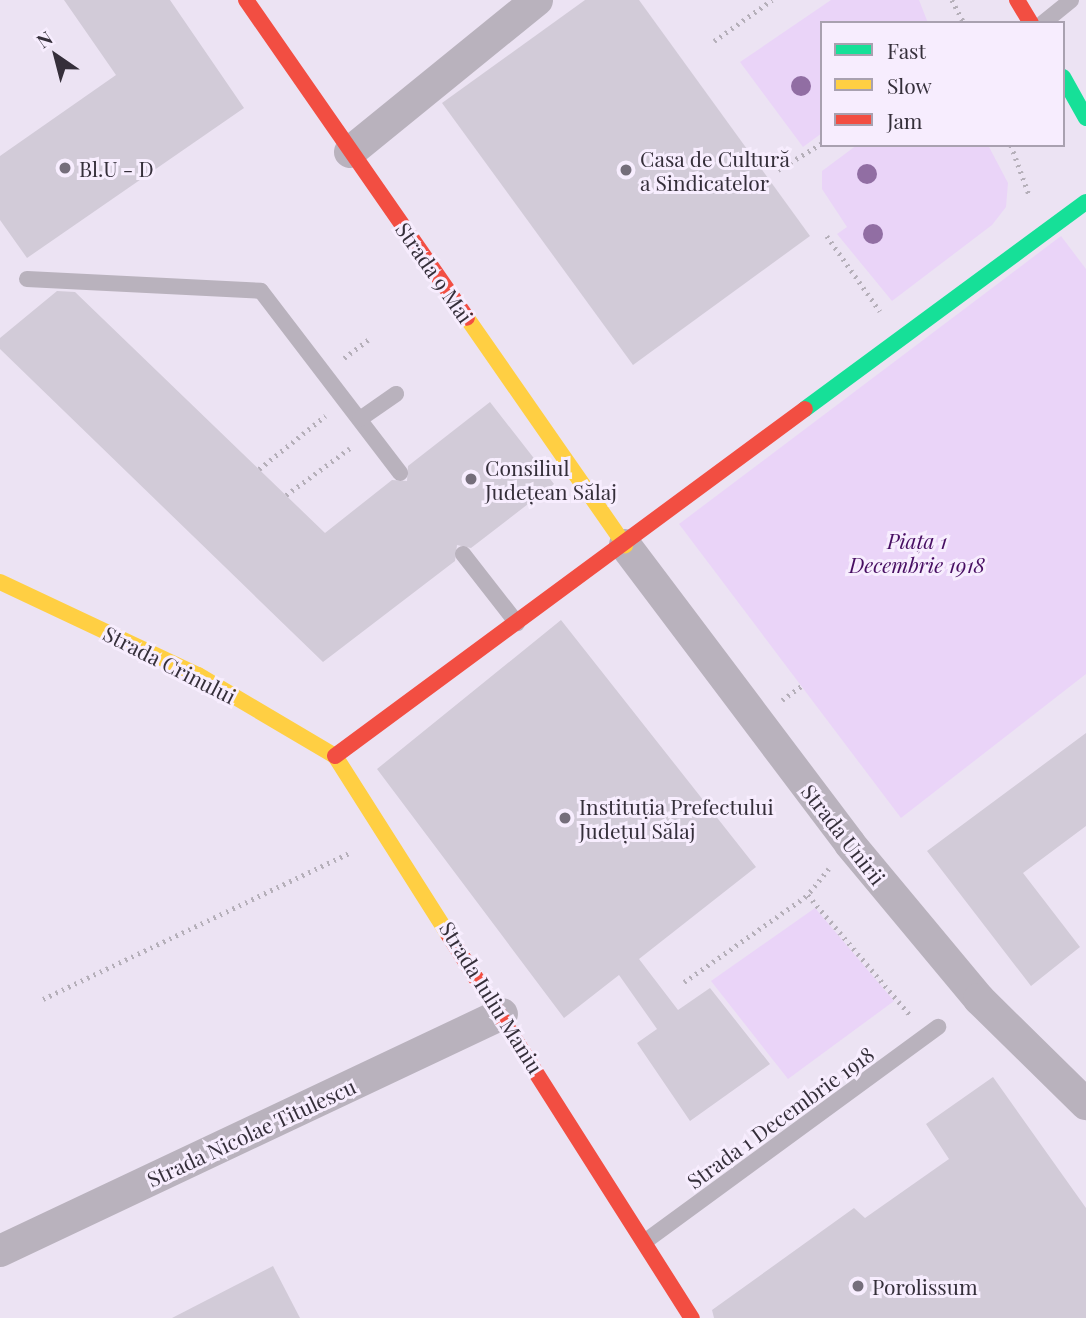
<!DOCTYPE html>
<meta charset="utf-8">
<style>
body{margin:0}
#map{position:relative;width:1086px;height:1318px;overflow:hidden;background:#ece3f3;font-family:"Playfair Display",serif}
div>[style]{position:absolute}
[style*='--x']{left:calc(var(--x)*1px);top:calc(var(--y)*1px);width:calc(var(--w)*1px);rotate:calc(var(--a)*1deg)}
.green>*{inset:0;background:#ead4f8}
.building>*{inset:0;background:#d2cbd8}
.path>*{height:4.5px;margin-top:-2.25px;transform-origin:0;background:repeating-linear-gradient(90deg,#b5afb9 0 2px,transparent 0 7px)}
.lane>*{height:16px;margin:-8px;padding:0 8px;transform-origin:8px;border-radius:8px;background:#b9b2bd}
.street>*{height:32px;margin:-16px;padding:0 16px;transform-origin:16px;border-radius:16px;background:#b9b2bd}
.fast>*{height:16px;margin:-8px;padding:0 8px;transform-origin:8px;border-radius:8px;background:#16e098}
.slow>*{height:16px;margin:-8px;padding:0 8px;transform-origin:8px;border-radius:8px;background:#ffcf43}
.jam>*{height:16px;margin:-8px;padding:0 8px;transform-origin:8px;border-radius:8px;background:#f24e42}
.trees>*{width:20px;height:20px;margin:-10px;border-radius:50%;background:#916ea3}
.dots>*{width:19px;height:19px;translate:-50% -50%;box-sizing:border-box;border:4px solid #f7edfe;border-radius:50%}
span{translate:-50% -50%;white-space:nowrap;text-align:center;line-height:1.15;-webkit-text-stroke:6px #f7edfe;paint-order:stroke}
.poi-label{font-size:21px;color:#352f3a}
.left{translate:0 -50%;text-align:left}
.street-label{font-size:21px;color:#352f3a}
.park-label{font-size:21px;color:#470e62;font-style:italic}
.legend{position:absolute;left:820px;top:21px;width:245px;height:126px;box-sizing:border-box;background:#f7edfe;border:2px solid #a9a1b0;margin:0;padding:9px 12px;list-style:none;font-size:21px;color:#352f3a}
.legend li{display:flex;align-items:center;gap:14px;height:35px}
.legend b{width:35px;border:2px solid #a9a1b0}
.north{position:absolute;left:21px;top:21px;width:70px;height:70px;-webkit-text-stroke:5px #f7edfe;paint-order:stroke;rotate:325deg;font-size:19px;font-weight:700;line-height:28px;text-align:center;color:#352f3a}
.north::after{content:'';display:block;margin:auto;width:24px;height:32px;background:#352f3a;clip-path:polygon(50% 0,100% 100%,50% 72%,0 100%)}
</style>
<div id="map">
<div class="green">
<i style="clip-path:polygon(831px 0,919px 0,928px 23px,822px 23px,822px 133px,803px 147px,740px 62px)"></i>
<i style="clip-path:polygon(857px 145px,988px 145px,1008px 183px,1006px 207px,992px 225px,892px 301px,837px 234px,847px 227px,822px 189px,822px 171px)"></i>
<i style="clip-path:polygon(1061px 236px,1086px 269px,1086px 674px,901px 818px,679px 524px)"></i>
<i style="clip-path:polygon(815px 908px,894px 1001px,788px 1079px,711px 981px)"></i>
</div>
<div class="building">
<i style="clip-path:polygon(64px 0,170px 0,244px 108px,27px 258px,0 220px,0 156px,116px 75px)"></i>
<i style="clip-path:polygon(585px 0,639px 0,810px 236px,633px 365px,442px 103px)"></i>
<i style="clip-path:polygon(57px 291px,75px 292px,325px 533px,392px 480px,407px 481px,408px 466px,490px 402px,554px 484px,471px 548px,457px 545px,455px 561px,323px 662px,0 349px,0 338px)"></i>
<i style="clip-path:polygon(561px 620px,756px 867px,639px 959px,678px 1010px,710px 988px,770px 1064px,690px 1121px,637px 1043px,657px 1029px,619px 975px,564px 1018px,377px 769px)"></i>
<i style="clip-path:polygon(1086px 733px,1086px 826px,1023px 873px,1080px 947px,1031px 986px,927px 851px)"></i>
<i style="clip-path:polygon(993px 1077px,1086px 1208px,1086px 1318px,714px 1318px,712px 1310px,854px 1208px,865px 1218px,949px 1159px,926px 1124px)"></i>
<i style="clip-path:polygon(273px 1266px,300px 1318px,172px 1318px)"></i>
</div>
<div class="path">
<i style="--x:952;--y:0;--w:26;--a:62"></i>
<i style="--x:714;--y:41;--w:71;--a:-35.3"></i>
<i style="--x:1011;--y:145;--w:55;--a:69.9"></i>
<i style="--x:778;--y:170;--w:52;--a:-31.5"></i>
<i style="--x:827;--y:236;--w:92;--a:54.8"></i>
<i style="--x:344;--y:358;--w:31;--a:-37"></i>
<i style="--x:259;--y:469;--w:85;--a:-38.8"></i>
<i style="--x:286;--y:495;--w:79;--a:-36.3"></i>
<i style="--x:782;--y:700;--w:26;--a:-36"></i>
<i style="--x:829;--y:869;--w:33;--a:129"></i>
<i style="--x:808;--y:895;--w:160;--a:49.6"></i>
<i style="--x:684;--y:982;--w:151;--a:-35.1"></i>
<i style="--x:43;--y:999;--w:341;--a:-25.5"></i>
</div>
<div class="lane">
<i style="--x:1043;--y:23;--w:36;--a:-39"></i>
<i style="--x:27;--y:279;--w:234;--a:2.9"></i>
<i style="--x:261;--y:291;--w:229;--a:52.6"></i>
<i style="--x:360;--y:419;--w:44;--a:-34.8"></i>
<i style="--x:463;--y:554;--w:88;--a:52"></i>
<i style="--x:647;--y:1240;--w:361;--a:-36.2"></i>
</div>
<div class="street">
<i style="--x:350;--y:152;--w:241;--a:-39.1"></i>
<i style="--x:625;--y:545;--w:374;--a:53"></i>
<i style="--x:850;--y:844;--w:202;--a:50.2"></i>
<i style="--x:979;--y:999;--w:150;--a:44.5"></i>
<i style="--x:0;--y:1251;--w:555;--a:-25.27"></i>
</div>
<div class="fast">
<i style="--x:1063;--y:77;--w:47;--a:60.7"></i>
<i style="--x:805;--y:409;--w:349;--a:-36.4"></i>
</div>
<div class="slow">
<i style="--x:467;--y:318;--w:277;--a:55.2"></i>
<i style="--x:0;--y:582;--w:219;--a:25.2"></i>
<i style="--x:198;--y:675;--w:159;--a:30.6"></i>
<i style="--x:335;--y:756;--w:211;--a:57.6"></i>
</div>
<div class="jam">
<i style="--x:246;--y:0;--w:387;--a:55.2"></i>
<i style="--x:1017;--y:0;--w:27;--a:59"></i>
<i style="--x:335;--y:756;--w:584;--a:-36.44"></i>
<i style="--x:448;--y:934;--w:455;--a:57.6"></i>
</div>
<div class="trees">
<i style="left:801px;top:86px"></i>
<i style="left:867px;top:174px"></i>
<i style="left:873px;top:234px"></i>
</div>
<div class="dots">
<i style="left:65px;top:168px;background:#756e7b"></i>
<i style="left:626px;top:170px;background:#756e7b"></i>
<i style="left:471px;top:479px;background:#756e7b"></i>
<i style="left:565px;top:818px;background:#756e7b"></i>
<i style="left:858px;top:1286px;background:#756e7b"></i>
</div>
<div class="poi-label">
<span class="left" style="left:640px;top:170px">Casa de Cultură<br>a Sindicatelor</span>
<span class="left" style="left:79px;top:168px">Bl.U - D</span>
<span class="left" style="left:485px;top:479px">Consiliul<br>Județean Sălaj</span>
<span class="left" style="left:579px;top:818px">Instituția Prefectului<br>Județul Sălaj</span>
<span class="left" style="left:872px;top:1286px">Porolissum</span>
</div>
<div class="street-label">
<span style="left:435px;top:272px;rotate:55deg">Strada 9 Mai</span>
<span style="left:170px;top:664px;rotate:27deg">Strada Crinului</span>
<span style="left:844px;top:834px;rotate:52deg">Strada Unirii</span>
<span style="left:492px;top:997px;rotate:58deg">Strada Iuliu Maniu</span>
<span style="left:780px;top:1117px;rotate:-36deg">Strada 1 Decembrie 1918</span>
<span style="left:251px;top:1132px;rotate:-25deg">Strada Nicolae Titulescu</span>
</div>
<div class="park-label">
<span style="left:917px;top:552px">Piața 1<br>Decembrie 1918</span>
</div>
<ul class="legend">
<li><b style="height:9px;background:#16e098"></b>Fast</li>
<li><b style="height:9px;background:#ffcf43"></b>Slow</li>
<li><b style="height:9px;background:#f24e42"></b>Jam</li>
</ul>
<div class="north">N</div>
</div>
